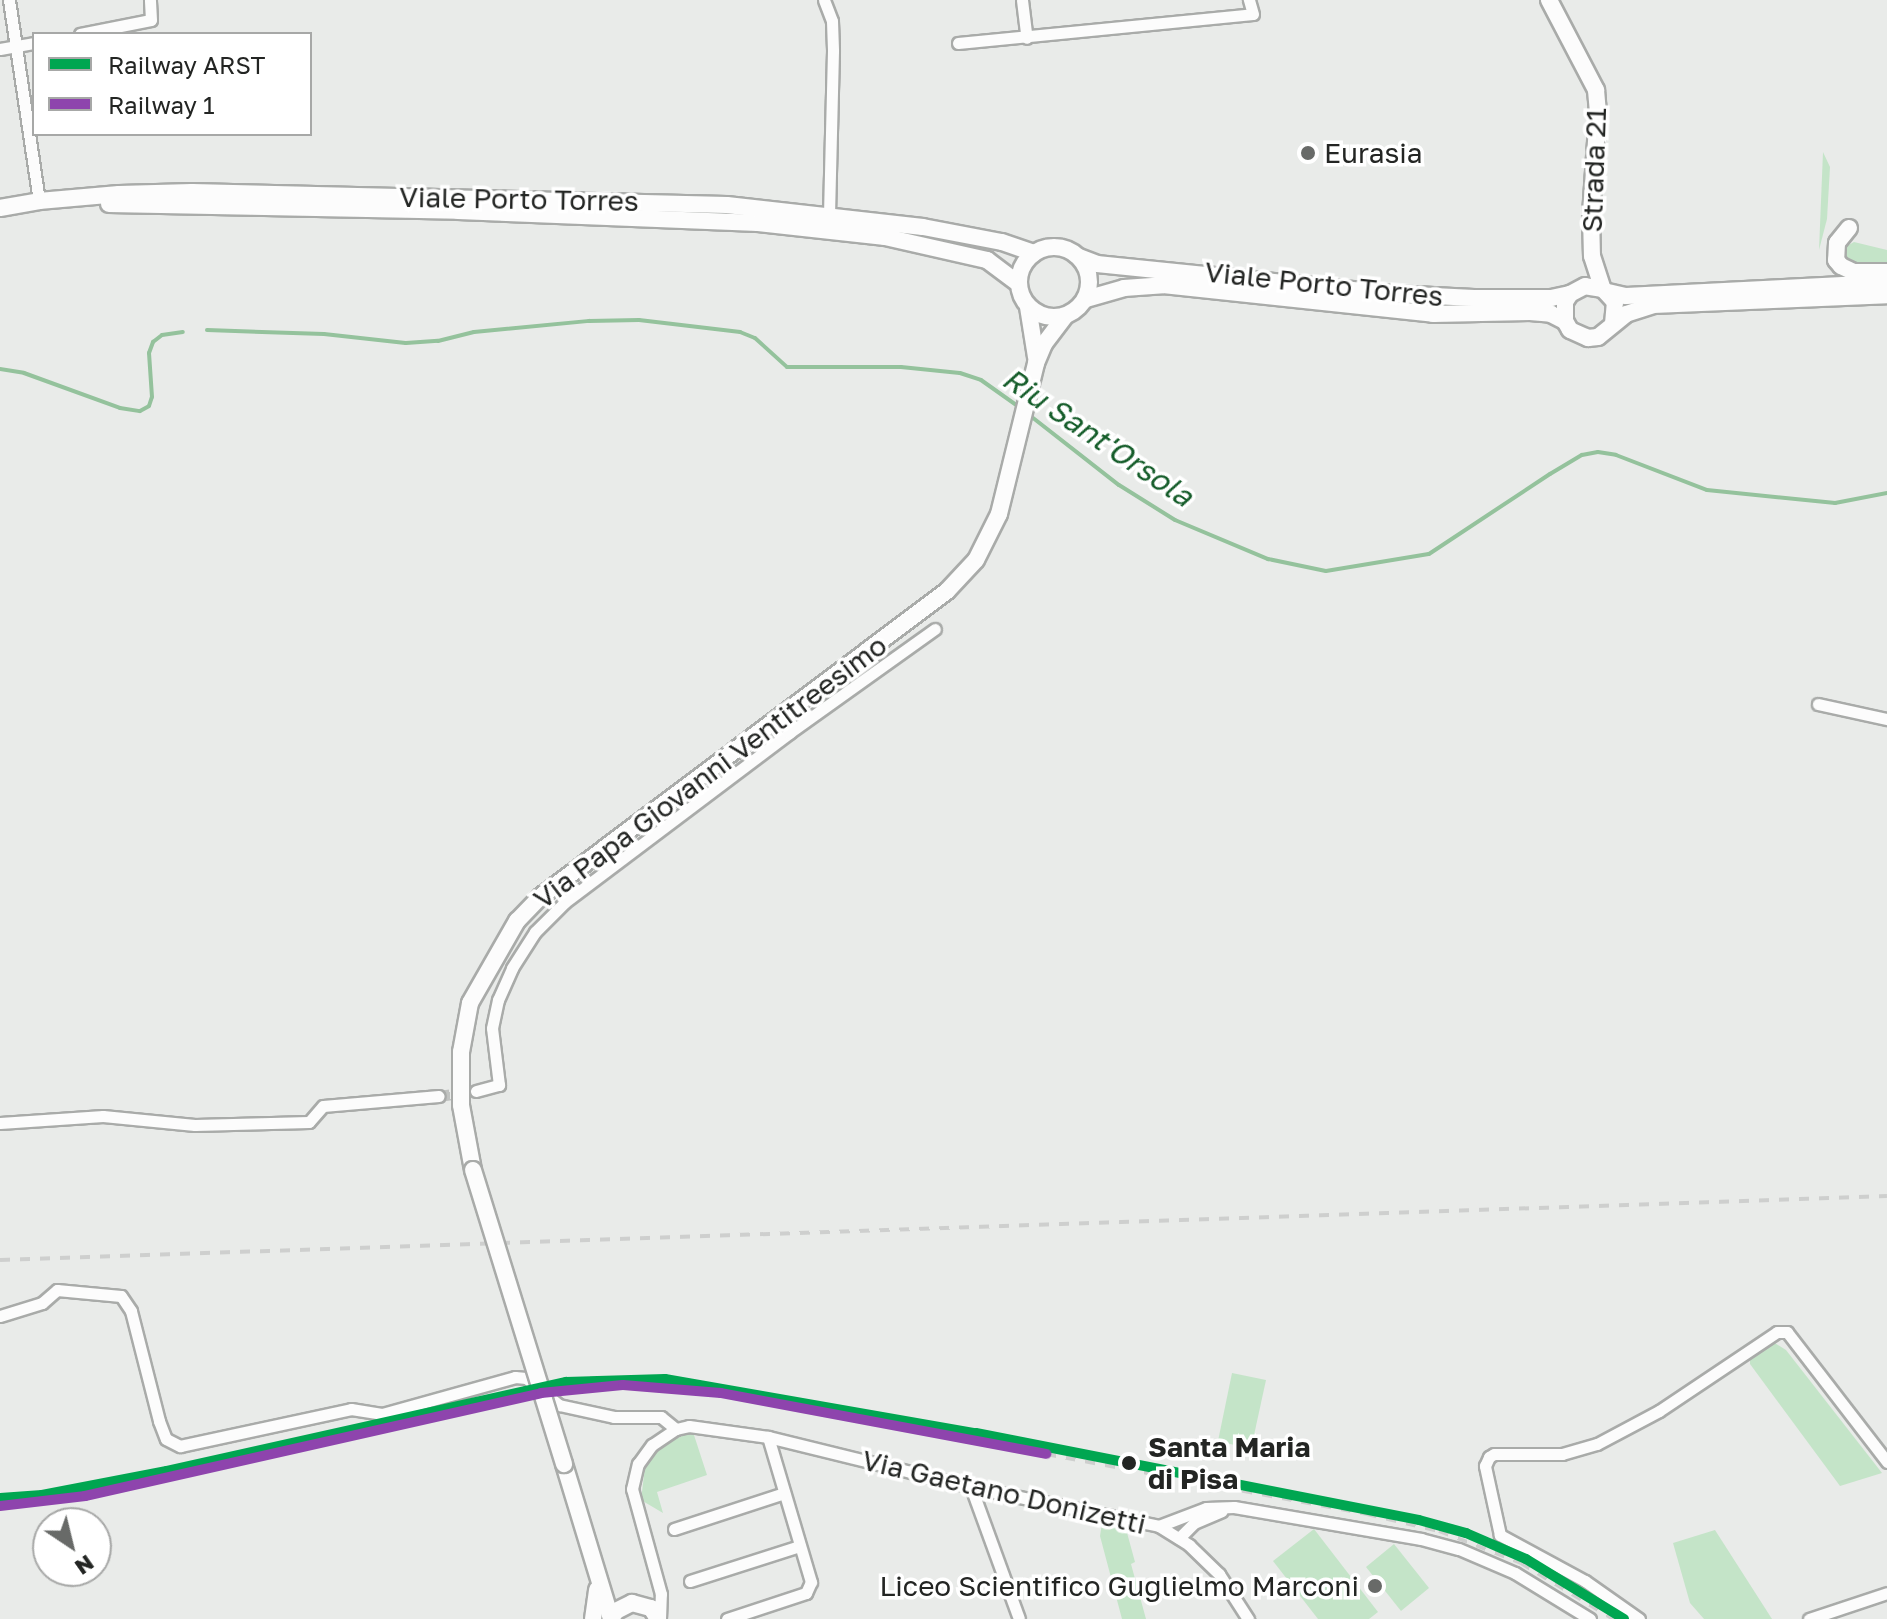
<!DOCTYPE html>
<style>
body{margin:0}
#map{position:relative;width:1887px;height:1619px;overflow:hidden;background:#e9ebe9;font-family:"Golos Text",sans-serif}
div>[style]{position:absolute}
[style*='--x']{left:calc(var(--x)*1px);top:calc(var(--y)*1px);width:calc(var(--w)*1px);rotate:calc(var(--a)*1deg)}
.green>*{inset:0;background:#c4e4c8}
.stream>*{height:4px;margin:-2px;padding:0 2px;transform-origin:2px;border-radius:2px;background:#94c29c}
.street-tunnel>*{height:11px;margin-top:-5.5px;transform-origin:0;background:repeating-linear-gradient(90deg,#c1c3c1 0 11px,transparent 0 16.5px)}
.roads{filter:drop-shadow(2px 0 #a9aba9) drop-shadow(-2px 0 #a9aba9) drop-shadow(0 2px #a9aba9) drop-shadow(0 -2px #a9aba9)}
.street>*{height:11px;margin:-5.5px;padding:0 5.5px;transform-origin:5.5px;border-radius:5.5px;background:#fcfcfc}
.secondary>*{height:16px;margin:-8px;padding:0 8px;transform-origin:8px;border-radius:8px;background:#fcfcfc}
.secondary>.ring{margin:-8px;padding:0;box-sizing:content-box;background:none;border:16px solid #fcfcfc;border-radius:50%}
.rail>*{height:4px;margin-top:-2px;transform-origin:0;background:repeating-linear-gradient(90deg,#cecfce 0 10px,transparent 0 20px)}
.bridges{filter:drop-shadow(2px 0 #a9aba9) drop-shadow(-2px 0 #a9aba9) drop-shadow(0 2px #a9aba9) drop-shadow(0 -2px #a9aba9)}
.secondary-bridge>*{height:16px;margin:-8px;padding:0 8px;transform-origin:8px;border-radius:8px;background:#fcfcfc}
.rail-1>*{height:10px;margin:-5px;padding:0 5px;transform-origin:5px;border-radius:5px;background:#00a651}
.rail-2>*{height:10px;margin:-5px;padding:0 5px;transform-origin:5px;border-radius:5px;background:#8e44ad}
.dots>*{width:22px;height:22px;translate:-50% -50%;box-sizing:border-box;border:4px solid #fff;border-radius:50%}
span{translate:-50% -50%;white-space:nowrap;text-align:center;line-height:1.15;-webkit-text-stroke:7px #fff;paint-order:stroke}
.poi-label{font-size:28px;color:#232523}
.left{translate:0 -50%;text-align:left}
.right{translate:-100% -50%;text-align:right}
.street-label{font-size:28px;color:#232523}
.stop-label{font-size:28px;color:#232523;font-weight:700}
.water-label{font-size:30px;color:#145c29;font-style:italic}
.legend{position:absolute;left:32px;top:32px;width:280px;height:104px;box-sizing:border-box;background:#fff;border:2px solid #a7a8a7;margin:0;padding:10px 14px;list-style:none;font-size:24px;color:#232523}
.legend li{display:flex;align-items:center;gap:16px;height:40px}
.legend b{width:40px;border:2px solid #a7a8a7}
.north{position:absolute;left:32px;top:1507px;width:80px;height:80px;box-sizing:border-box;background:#fff;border:2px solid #a7a8a7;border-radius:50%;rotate:145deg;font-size:22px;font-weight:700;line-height:32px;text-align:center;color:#232523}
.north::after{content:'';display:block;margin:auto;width:28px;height:36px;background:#686a68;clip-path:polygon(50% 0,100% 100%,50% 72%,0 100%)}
</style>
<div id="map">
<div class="green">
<i style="clip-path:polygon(1823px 152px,1830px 167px,1827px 219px,1819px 250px)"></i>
<i style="clip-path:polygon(1854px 242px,1887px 250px,1887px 263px,1854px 264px,1846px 260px,1843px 248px)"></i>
<i style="clip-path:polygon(1773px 1342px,1786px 1350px,1882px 1473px,1840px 1486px,1750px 1364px,1750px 1358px)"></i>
<i style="clip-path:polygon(1232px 1373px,1266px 1380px,1251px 1449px,1218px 1441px)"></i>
<i style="clip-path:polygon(693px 1432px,707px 1475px,657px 1492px,663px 1513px,641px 1500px,645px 1467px,661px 1444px)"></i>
<i style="clip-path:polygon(1102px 1523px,1126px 1529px,1135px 1562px,1131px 1564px,1146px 1619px,1122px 1619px,1100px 1536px)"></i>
<i style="clip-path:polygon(1314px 1529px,1378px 1612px,1369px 1619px,1318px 1619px,1273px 1561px)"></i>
<i style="clip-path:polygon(1715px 1530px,1772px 1619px,1704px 1619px,1690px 1603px,1673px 1543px)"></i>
<i style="clip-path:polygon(1394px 1544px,1429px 1588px,1401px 1611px,1366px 1567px)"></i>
</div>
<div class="stream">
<i style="--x:207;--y:330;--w:117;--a:2"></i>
<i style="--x:324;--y:334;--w:82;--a:6.3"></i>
<i style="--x:406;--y:343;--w:32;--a:-4"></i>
<i style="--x:438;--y:341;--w:37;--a:-14"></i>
<i style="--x:474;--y:332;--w:116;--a:-5.5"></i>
<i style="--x:589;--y:321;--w:50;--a:-1.1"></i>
<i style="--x:639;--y:320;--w:102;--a:6.8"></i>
<i style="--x:740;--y:332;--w:16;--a:22"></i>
<i style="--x:755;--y:338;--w:43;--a:42.2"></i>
<i style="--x:787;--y:367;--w:114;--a:0"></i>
<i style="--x:901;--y:367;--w:59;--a:5.8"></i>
<i style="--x:960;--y:373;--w:22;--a:18"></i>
<i style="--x:981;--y:380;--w:50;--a:35.3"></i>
<i style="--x:0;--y:369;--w:24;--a:9"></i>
<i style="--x:24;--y:373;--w:102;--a:20"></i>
<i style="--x:120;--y:408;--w:20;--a:9"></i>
<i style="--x:140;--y:411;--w:10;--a:-29"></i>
<i style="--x:149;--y:406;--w:9;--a:-72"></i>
<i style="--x:152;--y:397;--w:44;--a:-93.9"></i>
<i style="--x:149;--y:353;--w:12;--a:-70"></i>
<i style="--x:153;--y:342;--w:11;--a:-38"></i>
<i style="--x:162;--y:335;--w:21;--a:-8"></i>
<i style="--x:1028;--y:414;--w:115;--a:38"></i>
<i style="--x:1119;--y:485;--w:66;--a:32"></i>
<i style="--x:1175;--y:520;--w:101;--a:22.8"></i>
<i style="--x:1268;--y:559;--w:59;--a:11.7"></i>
<i style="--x:1326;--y:571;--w:104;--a:-9.4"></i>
<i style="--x:1429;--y:554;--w:145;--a:-33.5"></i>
<i style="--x:1550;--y:474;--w:37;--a:-31"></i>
<i style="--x:1582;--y:455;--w:16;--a:-11"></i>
<i style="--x:1598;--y:452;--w:18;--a:9"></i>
<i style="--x:1616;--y:455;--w:97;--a:21"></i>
<i style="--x:1707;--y:490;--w:129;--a:5.8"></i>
<i style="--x:1835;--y:503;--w:53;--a:-10.9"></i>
</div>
<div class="street-tunnel">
<i style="--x:439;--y:1096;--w:37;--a:-8"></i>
</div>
<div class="roads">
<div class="street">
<i style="--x:9;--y:0;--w:203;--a:81.5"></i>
<i style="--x:824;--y:0;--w:22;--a:69"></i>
<i style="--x:832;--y:21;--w:30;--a:88"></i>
<i style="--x:833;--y:51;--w:164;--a:91.4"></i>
<i style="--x:1022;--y:0;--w:38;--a:83"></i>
<i style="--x:80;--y:34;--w:72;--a:-11.2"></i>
<i style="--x:151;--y:20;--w:20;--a:-93"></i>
<i style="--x:958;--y:43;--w:296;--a:-5.6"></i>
<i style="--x:1253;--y:14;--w:15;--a:-106"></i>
<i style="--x:0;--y:49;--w:35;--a:-10"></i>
<i style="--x:1818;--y:704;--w:71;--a:12.3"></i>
<i style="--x:476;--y:1091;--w:24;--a:-15"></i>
<i style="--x:499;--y:1085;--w:57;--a:-97"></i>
<i style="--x:492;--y:1028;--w:29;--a:-78"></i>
<i style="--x:498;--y:1000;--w:35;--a:-66"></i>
<i style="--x:512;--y:968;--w:43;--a:-57.4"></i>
<i style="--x:535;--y:932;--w:42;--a:-45"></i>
<i style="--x:565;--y:902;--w:281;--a:-37"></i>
<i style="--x:789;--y:733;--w:179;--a:-35.5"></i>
<i style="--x:0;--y:1123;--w:103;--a:-3.9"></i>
<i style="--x:103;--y:1116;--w:92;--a:5.6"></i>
<i style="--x:195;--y:1125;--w:114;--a:-1.5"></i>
<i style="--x:309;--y:1122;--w:21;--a:-49"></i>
<i style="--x:323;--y:1106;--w:116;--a:-4.9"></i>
<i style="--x:0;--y:1316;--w:44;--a:-17.2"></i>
<i style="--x:42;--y:1303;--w:20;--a:-41"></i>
<i style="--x:57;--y:1290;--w:64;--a:5.4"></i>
<i style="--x:121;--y:1296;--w:18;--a:56"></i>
<i style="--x:131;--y:1311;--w:114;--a:75.7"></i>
<i style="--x:159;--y:1421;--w:19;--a:69"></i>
<i style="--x:166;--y:1439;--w:16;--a:27"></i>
<i style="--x:180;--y:1446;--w:175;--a:-12.2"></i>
<i style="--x:351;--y:1409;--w:31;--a:9"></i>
<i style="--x:382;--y:1414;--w:138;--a:-15.5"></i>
<i style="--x:515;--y:1377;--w:11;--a:5"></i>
<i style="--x:526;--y:1378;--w:43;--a:39.3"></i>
<i style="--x:559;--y:1405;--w:56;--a:12.3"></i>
<i style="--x:614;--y:1417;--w:47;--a:0"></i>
<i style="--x:661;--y:1417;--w:19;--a:39"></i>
<i style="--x:971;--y:1487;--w:140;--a:70"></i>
<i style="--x:1159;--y:1526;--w:50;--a:-21"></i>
<i style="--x:1206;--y:1508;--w:28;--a:-2"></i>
<i style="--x:1234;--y:1507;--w:190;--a:9.7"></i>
<i style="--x:1421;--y:1539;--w:39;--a:15"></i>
<i style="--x:1459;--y:1549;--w:61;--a:23.2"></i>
<i style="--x:1515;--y:1573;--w:88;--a:31.5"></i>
<i style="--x:674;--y:1529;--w:116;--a:-18.1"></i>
<i style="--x:1179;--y:1538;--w:21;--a:-45"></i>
<i style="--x:1194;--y:1523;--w:30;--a:-23"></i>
<i style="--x:690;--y:1581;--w:115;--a:-17.7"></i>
<i style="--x:660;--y:1619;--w:25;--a:-88"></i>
<i style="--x:661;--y:1594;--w:109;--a:-105.4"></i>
<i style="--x:632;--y:1489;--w:26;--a:-77"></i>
<i style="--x:638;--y:1464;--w:24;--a:-54"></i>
<i style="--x:652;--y:1445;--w:29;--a:-34"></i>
<i style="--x:676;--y:1429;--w:13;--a:-13"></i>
<i style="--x:689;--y:1426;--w:80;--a:7.9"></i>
<i style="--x:768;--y:1437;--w:209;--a:13.8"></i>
<i style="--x:971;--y:1487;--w:192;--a:11.7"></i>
<i style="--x:1159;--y:1526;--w:36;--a:32"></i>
<i style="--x:1189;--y:1545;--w:42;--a:44"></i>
<i style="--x:1219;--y:1574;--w:54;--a:57.2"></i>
<i style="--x:727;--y:1619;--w:83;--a:-18.2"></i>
<i style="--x:806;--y:1593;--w:12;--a:-66"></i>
<i style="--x:811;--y:1582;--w:151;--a:-106.5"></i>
<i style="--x:1639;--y:1619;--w:66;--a:-144.9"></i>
<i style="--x:1585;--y:1581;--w:97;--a:-151.6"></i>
<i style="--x:1500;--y:1535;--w:71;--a:-102.3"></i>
<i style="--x:1485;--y:1466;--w:10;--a:-66"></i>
<i style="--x:1489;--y:1457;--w:6;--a:-31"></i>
<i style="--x:1494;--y:1454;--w:68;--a:0"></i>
<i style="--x:1562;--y:1454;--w:36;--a:-16"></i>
<i style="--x:1597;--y:1444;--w:70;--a:-28"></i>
<i style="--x:1659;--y:1411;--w:142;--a:-33.8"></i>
<i style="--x:1777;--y:1332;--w:10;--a:0"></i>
<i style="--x:1787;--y:1332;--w:164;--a:52.4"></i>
<i style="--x:1809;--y:1619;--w:82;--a:-18.4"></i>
</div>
<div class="secondary">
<i style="--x:1549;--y:0;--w:102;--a:62.4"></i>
<i style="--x:1596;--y:90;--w:22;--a:85"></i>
<i style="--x:1598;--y:112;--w:104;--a:93.9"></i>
<i style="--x:1591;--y:216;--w:40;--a:88.6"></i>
<i style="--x:1592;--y:256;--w:35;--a:72"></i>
<i style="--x:109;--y:204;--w:349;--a:1.1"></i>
<i style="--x:458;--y:211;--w:300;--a:2.3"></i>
<i style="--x:758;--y:223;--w:128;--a:6.3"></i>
<i style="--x:885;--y:237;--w:105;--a:12.7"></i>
<i style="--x:987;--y:260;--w:39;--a:37"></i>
<i style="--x:0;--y:208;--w:40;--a:-10"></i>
<i style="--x:39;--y:201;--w:80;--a:-5"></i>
<i style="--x:119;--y:194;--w:73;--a:-1.6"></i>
<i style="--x:192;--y:192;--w:535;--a:1.39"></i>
<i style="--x:727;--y:205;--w:197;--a:6.4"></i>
<i style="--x:923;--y:227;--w:80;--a:10.8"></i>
<i style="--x:1002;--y:242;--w:34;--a:19"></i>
<i style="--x:1849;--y:228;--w:19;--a:129"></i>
<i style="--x:1837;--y:243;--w:17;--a:93"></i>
<i style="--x:1836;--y:260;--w:8;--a:50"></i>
<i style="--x:1841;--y:266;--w:14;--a:25"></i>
<i style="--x:1854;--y:272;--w:33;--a:0"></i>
<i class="ring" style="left:1019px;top:247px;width:54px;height:54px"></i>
<i style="--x:1079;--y:257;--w:19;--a:21"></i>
<i style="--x:1097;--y:264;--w:299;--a:5.8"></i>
<i style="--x:1394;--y:294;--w:80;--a:2.9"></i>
<i style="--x:1474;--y:298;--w:77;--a:0"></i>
<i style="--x:1551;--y:298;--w:19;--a:-12"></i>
<i style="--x:1608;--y:292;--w:18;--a:13"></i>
<i style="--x:1626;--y:296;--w:261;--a:-2.9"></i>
<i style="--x:1086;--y:299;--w:40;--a:-16"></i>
<i style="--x:1124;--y:288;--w:39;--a:-4"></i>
<i style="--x:1163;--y:285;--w:272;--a:6.1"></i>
<i style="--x:1433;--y:314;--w:97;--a:-1.2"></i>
<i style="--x:1530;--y:312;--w:21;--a:5"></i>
<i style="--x:1551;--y:314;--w:16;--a:27"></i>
<i style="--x:1028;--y:307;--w:51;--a:80.9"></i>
<i style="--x:1613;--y:324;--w:22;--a:-85"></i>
<i style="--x:1615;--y:302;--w:18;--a:-133"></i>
<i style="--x:1603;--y:289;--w:18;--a:-171"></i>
<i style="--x:1585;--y:286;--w:17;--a:152"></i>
<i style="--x:1570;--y:294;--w:9;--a:122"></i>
<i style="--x:1565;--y:302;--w:19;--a:90"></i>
<i style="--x:1565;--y:321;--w:10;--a:61"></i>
<i style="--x:1570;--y:330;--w:20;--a:24"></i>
<i style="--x:1588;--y:338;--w:10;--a:-6"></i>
<i style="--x:1598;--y:337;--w:36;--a:-39"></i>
<i style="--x:1626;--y:314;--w:28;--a:-18"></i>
<i style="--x:1653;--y:305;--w:234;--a:-2.4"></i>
<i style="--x:473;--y:1170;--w:66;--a:-100.5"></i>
<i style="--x:461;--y:1105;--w:53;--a:-90"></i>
<i style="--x:461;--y:1052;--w:50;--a:-79.6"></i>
<i style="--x:470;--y:1003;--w:95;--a:-60.2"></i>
<i style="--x:517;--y:921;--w:33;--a:-46"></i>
<i style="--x:540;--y:897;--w:509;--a:-36.94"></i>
<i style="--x:947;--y:591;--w:42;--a:-46.9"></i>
<i style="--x:976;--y:560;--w:51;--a:-63.4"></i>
<i style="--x:999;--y:514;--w:155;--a:-76.2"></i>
<i style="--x:1036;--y:363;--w:21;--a:-67"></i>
<i style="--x:1044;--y:344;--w:34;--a:-53"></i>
<i style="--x:564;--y:1464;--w:162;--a:73.1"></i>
<i style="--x:593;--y:1619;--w:30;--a:-82"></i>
<i style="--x:611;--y:1619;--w:9;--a:-58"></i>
<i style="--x:616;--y:1611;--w:18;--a:-27"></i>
<i style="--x:632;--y:1603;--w:20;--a:15"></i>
<i style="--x:651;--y:1608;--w:13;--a:58"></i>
</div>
</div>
<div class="rail">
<i style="--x:0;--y:1260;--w:1888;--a:-1.94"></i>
<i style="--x:1046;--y:1454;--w:327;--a:10.6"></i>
<i style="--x:1367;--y:1514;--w:74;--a:13.3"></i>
<i style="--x:1439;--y:1531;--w:88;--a:21.3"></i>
<i style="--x:1521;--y:1563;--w:108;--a:31.3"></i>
</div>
<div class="bridges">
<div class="secondary-bridge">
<i style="--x:473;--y:1170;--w:308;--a:72.8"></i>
</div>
</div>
<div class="rail-1">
<i style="--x:0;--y:1498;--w:42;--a:-4.1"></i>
<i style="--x:42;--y:1495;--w:127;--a:-10.9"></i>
<i style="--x:167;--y:1471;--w:409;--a:-12.6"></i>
<i style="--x:566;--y:1382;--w:99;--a:-1.7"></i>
<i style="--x:665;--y:1379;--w:316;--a:9.9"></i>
<i style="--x:976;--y:1433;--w:451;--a:11.1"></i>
<i style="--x:1419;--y:1520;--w:49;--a:15.5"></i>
<i style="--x:1466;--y:1533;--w:65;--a:23.4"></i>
<i style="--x:1526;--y:1559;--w:115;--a:31.5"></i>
</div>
<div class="rail-2">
<i style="--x:0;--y:1506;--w:86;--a:-6.7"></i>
<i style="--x:85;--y:1496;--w:467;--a:-12.7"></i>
<i style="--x:541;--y:1393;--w:82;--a:-5.6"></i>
<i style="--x:623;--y:1385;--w:98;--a:4.7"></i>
<i style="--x:721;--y:1393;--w:331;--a:10.6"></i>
</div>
<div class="dots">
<i style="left:1308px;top:153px;background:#686a68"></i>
<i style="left:1129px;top:1463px;background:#232523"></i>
<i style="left:1375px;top:1586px;background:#686a68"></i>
</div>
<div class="poi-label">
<span class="left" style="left:1324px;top:153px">Eurasia</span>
<span class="right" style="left:1359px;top:1586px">Liceo Scientifico Guglielmo Marconi</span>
</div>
<div class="street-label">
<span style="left:1594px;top:170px;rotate:-88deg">Strada 21</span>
<span style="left:519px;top:199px;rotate:1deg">Viale Porto Torres</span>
<span style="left:1324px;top:284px;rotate:6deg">Viale Porto Torres</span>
<span style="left:710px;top:772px;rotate:-37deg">Via Papa Giovanni Ventitreesimo</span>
<span style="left:1004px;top:1492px;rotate:13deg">Via Gaetano Donizetti</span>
</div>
<div class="stop-label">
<span class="left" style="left:1148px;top:1463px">Santa Maria<br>di Pisa</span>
</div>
<div class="water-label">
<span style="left:1098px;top:437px;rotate:34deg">Riu Sant'Orsola</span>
</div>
<ul class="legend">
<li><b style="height:10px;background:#00a651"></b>Railway ARST</li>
<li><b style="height:10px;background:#8e44ad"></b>Railway 1</li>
</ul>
<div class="north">N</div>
</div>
